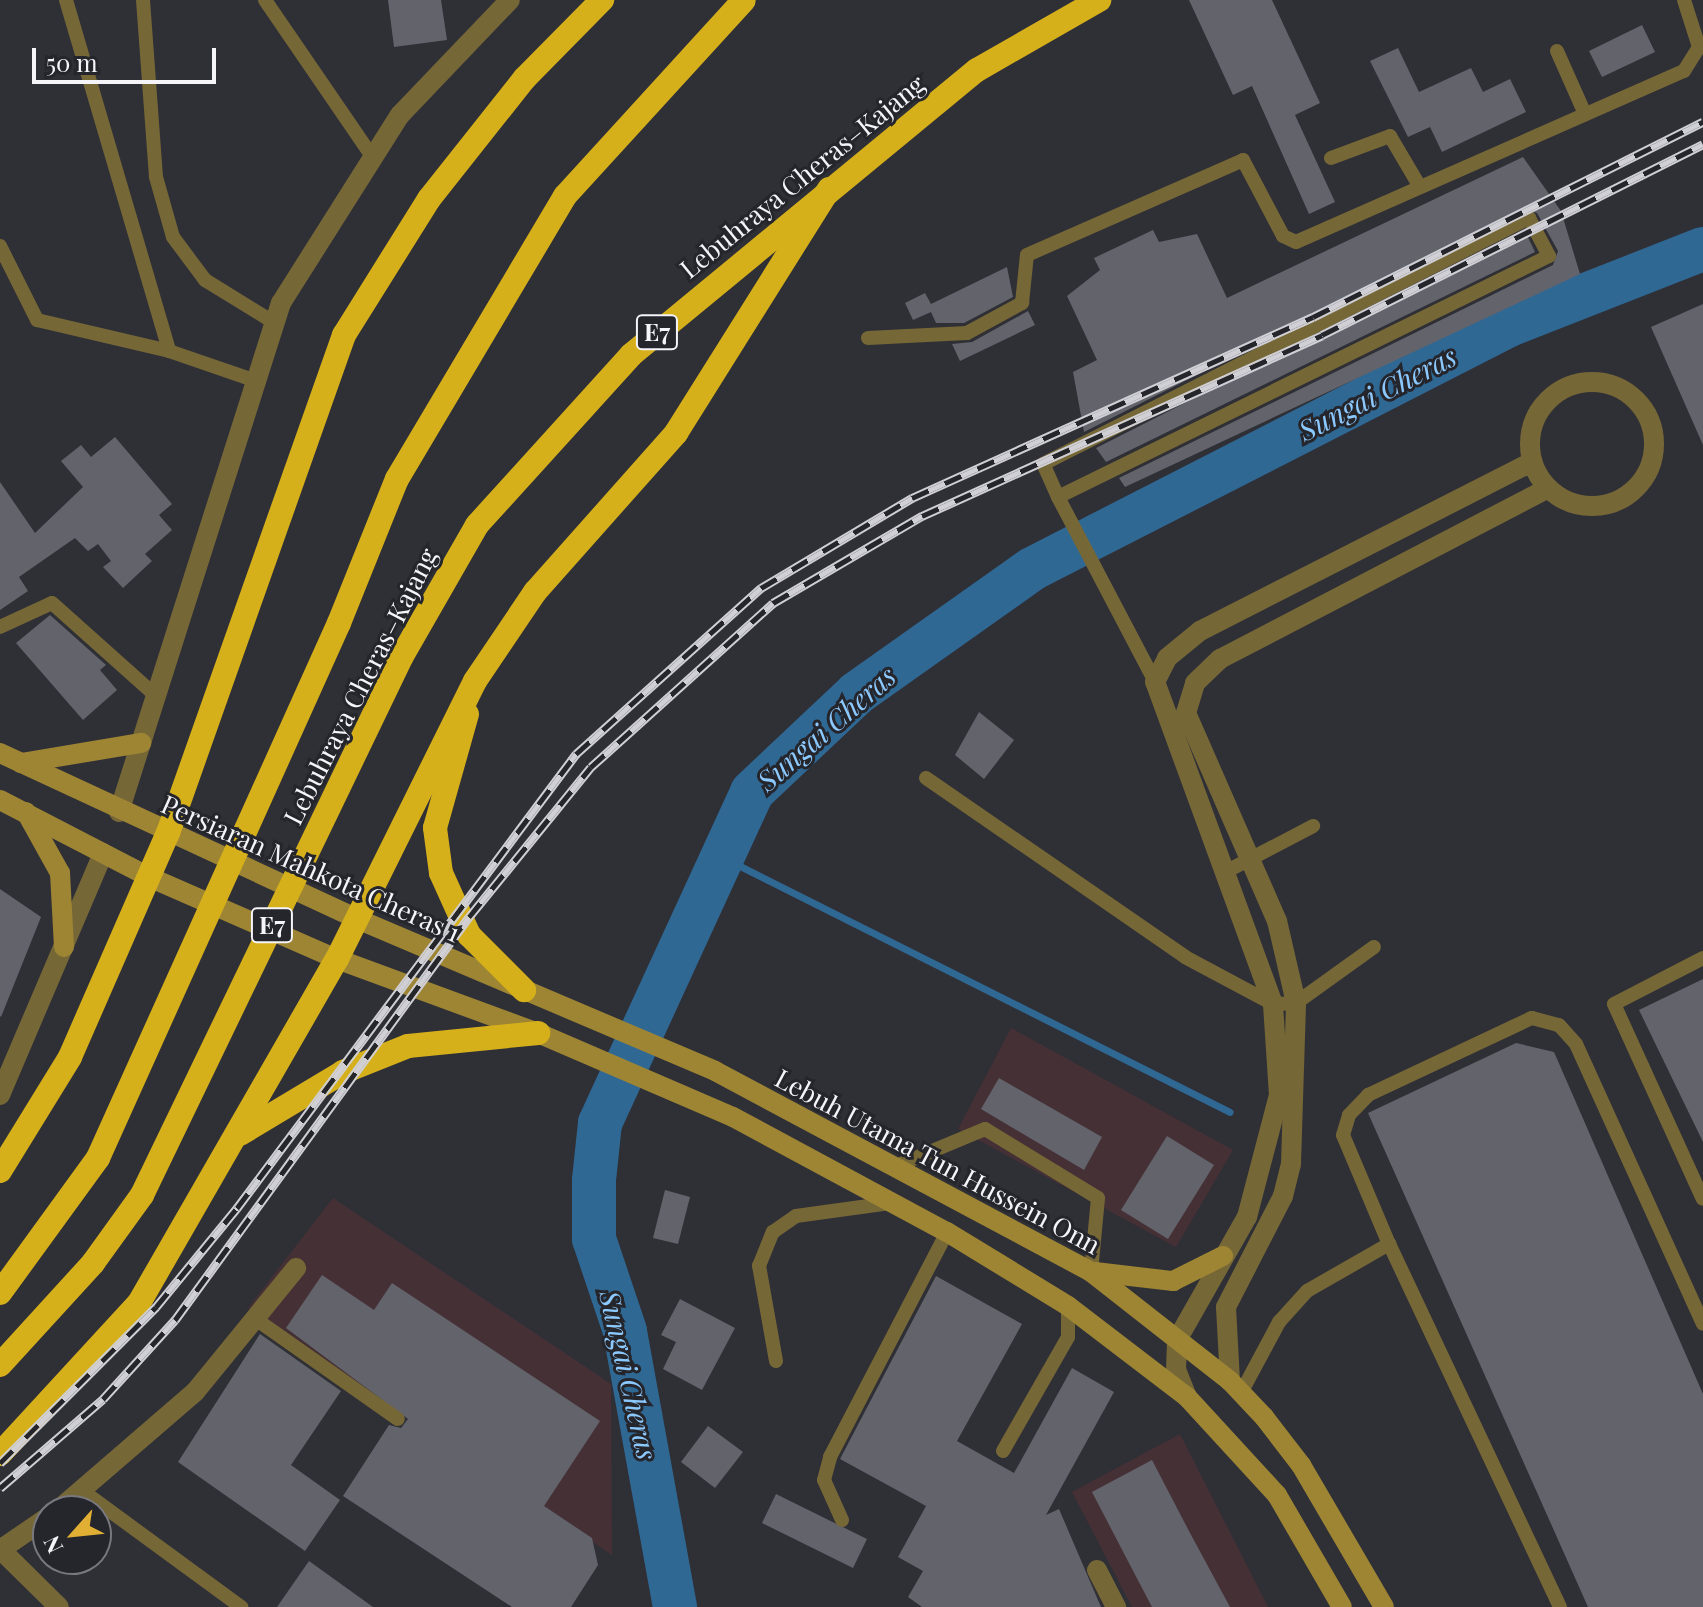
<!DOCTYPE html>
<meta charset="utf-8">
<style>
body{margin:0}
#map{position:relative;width:1703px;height:1607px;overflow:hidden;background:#2f2f36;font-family:"Playfair Display",serif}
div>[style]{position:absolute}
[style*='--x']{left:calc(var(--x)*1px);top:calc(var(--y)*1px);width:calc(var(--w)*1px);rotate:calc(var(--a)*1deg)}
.commercial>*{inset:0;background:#453135}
.stream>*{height:7px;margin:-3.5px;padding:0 3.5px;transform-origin:3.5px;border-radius:3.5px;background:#306894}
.river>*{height:44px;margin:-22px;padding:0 22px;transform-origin:22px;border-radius:22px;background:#306894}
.building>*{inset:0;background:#63636c}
.lane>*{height:14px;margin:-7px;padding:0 7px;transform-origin:7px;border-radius:7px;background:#766737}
.street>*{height:20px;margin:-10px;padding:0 10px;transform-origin:10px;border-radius:10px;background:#766737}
.street>.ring{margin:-10px;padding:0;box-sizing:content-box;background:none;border:20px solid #766737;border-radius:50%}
.secondary>*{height:20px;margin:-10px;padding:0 10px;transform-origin:10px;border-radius:10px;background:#9d8534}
.highway>*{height:24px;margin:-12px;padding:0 12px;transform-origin:12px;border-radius:12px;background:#d6b01b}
.rail>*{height:9px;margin-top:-4.5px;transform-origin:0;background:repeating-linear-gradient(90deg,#25252c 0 18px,#cfcfd5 0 36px);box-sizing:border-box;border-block:2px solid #cfcfd5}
.highway-bridge>*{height:24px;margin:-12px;padding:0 12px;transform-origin:12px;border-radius:12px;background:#d6b01b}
span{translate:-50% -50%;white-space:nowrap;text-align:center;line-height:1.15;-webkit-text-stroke:6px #25252c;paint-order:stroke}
.shield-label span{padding:2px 6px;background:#25252c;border:2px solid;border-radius:6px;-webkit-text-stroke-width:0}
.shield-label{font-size:24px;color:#f4f4f9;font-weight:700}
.street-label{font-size:26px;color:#f4f4f9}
.water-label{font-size:28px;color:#8cc9fe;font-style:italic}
.north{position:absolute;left:32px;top:1495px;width:80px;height:80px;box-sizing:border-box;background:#25252c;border:2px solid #78787e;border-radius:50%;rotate:243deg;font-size:22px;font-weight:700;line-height:32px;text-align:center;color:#f4f4f9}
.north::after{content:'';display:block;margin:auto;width:28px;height:36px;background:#e1af34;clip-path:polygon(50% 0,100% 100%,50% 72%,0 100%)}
.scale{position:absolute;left:32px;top:48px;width:184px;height:36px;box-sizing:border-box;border:4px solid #f4f4f9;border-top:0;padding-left:10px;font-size:24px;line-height:28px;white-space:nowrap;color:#f4f4f9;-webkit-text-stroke:6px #25252c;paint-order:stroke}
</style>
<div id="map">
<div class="commercial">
<i style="clip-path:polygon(1011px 1028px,1233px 1150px,1176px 1247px,958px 1129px)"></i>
<i style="clip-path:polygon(333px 1198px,611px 1384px,612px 1555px,248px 1308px)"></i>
<i style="clip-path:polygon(1180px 1434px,1268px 1607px,1132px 1607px,1072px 1492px)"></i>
</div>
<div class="stream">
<i style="--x:722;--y:857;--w:568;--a:26.66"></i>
</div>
<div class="river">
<i style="--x:675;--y:1607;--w:280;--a:-100.3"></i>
<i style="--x:625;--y:1331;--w:97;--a:-108.6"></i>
<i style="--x:594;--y:1239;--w:59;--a:-90"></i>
<i style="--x:594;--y:1180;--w:57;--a:-84"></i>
<i style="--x:600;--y:1123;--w:364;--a:-65.3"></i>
<i style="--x:752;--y:792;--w:144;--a:-43.3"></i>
<i style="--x:857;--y:693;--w:214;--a:-35.3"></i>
<i style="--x:1032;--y:569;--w:536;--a:-27.09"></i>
<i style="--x:1509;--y:325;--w:208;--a:-21.4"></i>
</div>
<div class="building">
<i style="clip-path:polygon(388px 0,441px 0,447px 40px,394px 47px)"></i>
<i style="clip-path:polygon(1189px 0,1272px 0,1320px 103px,1295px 115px,1335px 202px,1309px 214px,1252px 86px,1233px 95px)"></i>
<i style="clip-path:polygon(1642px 25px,1655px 52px,1602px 77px,1589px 51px)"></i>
<i style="clip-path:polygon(1398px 48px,1419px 92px,1471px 68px,1483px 92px,1510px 79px,1526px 112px,1442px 152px,1430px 127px,1408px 137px,1370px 61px)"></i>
<i style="clip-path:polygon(1523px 157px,1561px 211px,1580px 274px,1125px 487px,1119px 478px,1553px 265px,1558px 251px,1537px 213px,1525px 209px,1084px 432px,1073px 372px,1097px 360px,1067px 296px,1100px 270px,1094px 258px,1153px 230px,1159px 242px,1197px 234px,1227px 298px)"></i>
<i style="clip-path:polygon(1525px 231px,1535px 252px,1106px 462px,1096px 448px)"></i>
<i style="clip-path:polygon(1007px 267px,1013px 297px,964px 323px,936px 323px,931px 312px,913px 320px,905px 303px,925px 293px,931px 304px)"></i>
<i style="clip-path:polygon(1703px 304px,1703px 445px,1651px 327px)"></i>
<i style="clip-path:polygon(1028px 311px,1035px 325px,960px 361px,952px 344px,972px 342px)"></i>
<i style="clip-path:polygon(115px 437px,172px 504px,159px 515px,172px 530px,145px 554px,152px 561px,123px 588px,103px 567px,111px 561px,98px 544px,88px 551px,75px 538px,19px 577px,28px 591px,0 610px,0 482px,35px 533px,83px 487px,61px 461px,81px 445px,91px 457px)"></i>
<i style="clip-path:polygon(50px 615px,106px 665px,100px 670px,117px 690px,83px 720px,16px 643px)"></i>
<i style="clip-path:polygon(979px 712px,1014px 740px,984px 779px,955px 755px)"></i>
<i style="clip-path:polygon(0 889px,41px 917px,1px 1017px,0 1016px)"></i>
<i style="clip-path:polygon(1703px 979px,1703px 1142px,1639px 1010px)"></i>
<i style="clip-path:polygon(1516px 1043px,1554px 1052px,1703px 1394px,1703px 1607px,1588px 1607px,1368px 1113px)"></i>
<i style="clip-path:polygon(999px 1078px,1102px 1137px,1084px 1170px,981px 1109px)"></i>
<i style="clip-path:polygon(1167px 1136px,1214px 1165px,1168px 1239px,1121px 1210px)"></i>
<i style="clip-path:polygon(665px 1190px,690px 1197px,678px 1244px,653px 1238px)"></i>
<i style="clip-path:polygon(322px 1275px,374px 1310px,392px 1283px,600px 1421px,544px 1506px,592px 1538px,598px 1565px,571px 1607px,512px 1607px,343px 1496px,389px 1425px,401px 1428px,408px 1419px,286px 1328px)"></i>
<i style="clip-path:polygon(936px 1276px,1022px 1324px,957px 1441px,1014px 1473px,1072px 1368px,1114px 1392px,1046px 1515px,1059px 1509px,1101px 1607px,922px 1607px,908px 1597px,923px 1571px,898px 1557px,926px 1506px,840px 1459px)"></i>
<i style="clip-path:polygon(680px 1299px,735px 1328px,702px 1390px,663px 1369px,676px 1342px,661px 1335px)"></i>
<i style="clip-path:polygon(260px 1334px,341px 1391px,291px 1465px,340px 1500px,305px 1551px,178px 1462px)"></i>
<i style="clip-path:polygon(708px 1426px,743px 1452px,715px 1488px,681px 1462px)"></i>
<i style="clip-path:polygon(1152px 1460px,1190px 1533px,1230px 1607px,1152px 1607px,1130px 1565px,1092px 1492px)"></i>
<i style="clip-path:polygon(776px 1494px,867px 1539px,853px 1568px,762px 1523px)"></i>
<i style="clip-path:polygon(309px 1561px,373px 1607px,277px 1607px)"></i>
</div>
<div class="lane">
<i style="--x:66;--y:0;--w:366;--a:73.6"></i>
<i style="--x:143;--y:0;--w:177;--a:85.8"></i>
<i style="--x:156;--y:177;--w:62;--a:74.2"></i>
<i style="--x:173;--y:237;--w:54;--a:53.3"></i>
<i style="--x:205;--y:280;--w:82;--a:31.6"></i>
<i style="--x:265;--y:0;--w:189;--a:55.6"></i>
<i style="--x:1557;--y:51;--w:69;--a:66"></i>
<i style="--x:1331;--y:158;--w:63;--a:-20.4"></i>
<i style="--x:1390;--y:136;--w:59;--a:59.5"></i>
<i style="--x:0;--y:246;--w:83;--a:63.4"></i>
<i style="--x:37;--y:320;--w:136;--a:13.2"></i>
<i style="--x:169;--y:351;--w:92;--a:19"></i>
<i style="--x:868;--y:338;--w:99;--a:-2.9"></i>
<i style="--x:967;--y:333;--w:63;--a:-28.6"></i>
<i style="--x:1022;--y:303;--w:48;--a:-84.1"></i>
<i style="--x:1027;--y:255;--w:236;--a:-23.7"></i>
<i style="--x:1243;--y:160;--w:86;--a:62.2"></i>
<i style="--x:1283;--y:236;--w:14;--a:25"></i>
<i style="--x:1296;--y:242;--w:424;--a:-23.8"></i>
<i style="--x:1684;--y:71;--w:28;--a:-58"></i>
<i style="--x:1699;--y:47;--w:49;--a:-107.7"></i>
<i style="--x:1058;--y:497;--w:36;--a:-114"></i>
<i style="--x:1043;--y:464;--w:545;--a:-26.85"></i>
<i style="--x:1529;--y:218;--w:43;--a:62.2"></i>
<i style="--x:1549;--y:256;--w:547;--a:153.86"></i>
<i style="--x:1058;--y:497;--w:209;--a:62.3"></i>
<i style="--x:0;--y:627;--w:57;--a:-24.8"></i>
<i style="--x:52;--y:603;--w:140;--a:41.8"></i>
<i style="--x:926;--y:778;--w:315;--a:34.6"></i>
<i style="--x:1185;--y:957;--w:100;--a:28.1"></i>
<i style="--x:1273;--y:1004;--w:23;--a:-2"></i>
<i style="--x:1296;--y:1003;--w:96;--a:-35.7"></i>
<i style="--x:1229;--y:870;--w:95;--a:-27.6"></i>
<i style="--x:1703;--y:958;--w:100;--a:152.7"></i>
<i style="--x:1614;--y:1004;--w:214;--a:65.5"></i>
<i style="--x:901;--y:1164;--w:91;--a:-22.6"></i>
<i style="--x:985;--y:1129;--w:132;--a:31.4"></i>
<i style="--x:1098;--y:1198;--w:74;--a:95.4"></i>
<i style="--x:257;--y:1320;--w:172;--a:35.1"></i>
<i style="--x:776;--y:1361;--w:97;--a:-100.1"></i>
<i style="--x:759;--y:1266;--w:37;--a:-68"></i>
<i style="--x:773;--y:1232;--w:28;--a:-35"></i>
<i style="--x:796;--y:1216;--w:95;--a:-7.9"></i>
<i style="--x:1241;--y:1393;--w:81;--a:-61.8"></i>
<i style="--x:1279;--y:1322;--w:42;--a:-47.9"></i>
<i style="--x:1307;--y:1291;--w:95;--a:-29.8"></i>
<i style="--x:1003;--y:1451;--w:131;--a:-60.3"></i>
<i style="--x:1068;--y:1337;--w:31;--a:-90"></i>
<i style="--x:84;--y:1492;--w:195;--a:36.2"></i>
<i style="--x:842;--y:1520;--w:44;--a:-114.2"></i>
<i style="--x:824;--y:1480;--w:24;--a:-75"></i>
<i style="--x:830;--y:1457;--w:254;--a:-62.5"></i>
<i style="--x:1560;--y:1607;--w:401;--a:-115.2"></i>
<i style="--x:1389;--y:1244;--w:118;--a:-112.9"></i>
<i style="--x:1343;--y:1135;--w:21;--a:-73"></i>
<i style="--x:1349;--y:1115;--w:28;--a:-46"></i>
<i style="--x:1368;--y:1095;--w:181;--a:-25.2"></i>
<i style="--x:1532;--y:1018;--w:28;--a:15"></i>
<i style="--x:1559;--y:1025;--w:25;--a:48"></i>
<i style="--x:1576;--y:1044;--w:307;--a:65.6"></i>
</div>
<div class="street">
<i class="ring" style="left:1530px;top:382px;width:104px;height:104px"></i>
<i style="--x:119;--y:812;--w:534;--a:-72.35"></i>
<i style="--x:281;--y:303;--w:222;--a:-57.7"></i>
<i style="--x:400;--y:115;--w:159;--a:-46.3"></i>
<i style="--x:0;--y:1095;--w:263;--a:-66.9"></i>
<i style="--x:1230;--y:1381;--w:74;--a:-93.1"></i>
<i style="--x:1226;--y:1307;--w:125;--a:-62.8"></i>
<i style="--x:1283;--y:1196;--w:33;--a:-76"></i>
<i style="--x:1291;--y:1164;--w:161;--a:-88.2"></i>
<i style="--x:1296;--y:1003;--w:84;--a:-103"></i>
<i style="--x:1277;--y:921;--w:227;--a:-113.6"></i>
<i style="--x:1186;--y:713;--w:31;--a:-73"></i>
<i style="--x:1195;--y:683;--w:35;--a:-44"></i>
<i style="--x:1220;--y:659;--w:370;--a:-27.5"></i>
<i style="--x:1187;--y:1397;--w:29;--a:-112"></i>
<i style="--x:1176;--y:1370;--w:30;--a:-88"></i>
<i style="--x:1177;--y:1340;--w:142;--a:-60.4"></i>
<i style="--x:1247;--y:1217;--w:126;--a:-75.3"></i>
<i style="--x:1279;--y:1095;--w:91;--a:-93.8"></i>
<i style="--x:1273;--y:1004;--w:343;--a:-110.1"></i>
<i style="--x:1155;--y:682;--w:27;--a:-63"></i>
<i style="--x:1167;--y:658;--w:43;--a:-39.3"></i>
<i style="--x:1200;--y:631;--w:373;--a:-27"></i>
<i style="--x:57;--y:1511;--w:182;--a:-40.8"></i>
<i style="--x:195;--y:1392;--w:160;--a:-50.8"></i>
<i style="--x:0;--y:1550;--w:58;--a:-34.5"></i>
<i style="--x:1;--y:1550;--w:81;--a:44.5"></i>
<i style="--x:1097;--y:1570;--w:42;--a:62.8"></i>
</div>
<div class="secondary">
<i style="--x:0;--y:753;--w:391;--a:24.9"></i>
<i style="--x:355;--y:918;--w:391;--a:23"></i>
<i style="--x:715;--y:1071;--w:426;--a:28.1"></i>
<i style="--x:1091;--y:1272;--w:177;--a:38.1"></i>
<i style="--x:1230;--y:1381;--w:50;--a:46.6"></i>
<i style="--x:1264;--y:1417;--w:61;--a:52.4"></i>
<i style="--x:1301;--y:1465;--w:164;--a:59.7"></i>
<i style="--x:21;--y:763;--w:122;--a:-9.5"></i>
<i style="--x:0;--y:800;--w:168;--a:27.3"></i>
<i style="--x:149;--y:877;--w:205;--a:23.6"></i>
<i style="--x:337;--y:959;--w:214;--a:20.2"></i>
<i style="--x:538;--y:1033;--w:212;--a:23.3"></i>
<i style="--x:733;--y:1117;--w:243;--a:28.3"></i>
<i style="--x:947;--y:1232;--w:142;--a:31.4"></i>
<i style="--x:1068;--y:1306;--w:150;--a:37.4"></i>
<i style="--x:1187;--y:1397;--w:133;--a:47.4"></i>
<i style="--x:1277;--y:1495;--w:129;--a:59.9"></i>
<i style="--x:26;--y:812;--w:70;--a:60.9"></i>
<i style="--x:60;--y:873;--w:74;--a:86.9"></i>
<i style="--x:1095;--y:1272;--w:79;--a:6.6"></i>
<i style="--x:1173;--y:1281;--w:56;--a:-26.6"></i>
</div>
<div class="highway">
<i style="--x:339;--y:623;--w:155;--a:-68.1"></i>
<i style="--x:397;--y:479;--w:329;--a:-59.3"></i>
<i style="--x:565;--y:196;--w:265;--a:-47.6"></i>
<i style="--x:402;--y:656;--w:151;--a:-60.2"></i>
<i style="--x:477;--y:525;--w:229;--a:-47.8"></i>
<i style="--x:631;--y:355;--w:448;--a:-39.5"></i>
<i style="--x:977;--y:70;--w:141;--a:-29.8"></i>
<i style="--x:467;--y:714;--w:118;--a:105.7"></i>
<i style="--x:435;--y:828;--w:45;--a:82.4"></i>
<i style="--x:441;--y:873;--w:68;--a:65.7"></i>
<i style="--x:469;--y:935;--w:78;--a:45"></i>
<i style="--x:240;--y:1134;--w:120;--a:-31"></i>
<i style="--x:343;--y:1072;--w:70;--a:-21.8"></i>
<i style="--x:408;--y:1046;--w:131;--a:-5.7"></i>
<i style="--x:0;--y:1171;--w:134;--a:-58.4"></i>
<i style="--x:70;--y:1057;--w:244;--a:-66.4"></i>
<i style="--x:168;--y:833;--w:528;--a:-70.54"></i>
<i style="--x:344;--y:335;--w:160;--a:-58"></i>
<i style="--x:429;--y:199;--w:154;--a:-51.6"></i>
<i style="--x:525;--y:78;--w:110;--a:-45.4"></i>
<i style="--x:0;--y:1293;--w:167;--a:-54"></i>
<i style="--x:0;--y:1365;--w:138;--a:-47.6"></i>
<i style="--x:93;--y:1263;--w:84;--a:-54.2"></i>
<i style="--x:0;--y:1454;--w:205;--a:-47.4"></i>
<i style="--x:139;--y:1303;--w:397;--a:-60.1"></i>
<i style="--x:337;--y:959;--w:310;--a:-63.6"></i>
<i style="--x:475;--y:681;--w:107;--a:-56"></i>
<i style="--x:535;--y:592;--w:213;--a:-48.4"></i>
<i style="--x:676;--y:433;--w:288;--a:-57.9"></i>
</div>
<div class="rail">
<i style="--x:0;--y:1463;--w:221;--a:-45"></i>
<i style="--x:156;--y:1307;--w:128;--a:-50.7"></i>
<i style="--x:237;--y:1208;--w:567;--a:-53.25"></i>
<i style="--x:576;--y:754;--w:249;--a:-41.9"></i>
<i style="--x:761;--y:588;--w:176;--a:-30.8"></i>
<i style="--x:912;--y:498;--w:440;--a:-24.3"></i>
<i style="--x:1313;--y:317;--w:436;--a:-26.6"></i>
<i style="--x:0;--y:1488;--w:136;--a:-40.8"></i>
<i style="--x:103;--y:1399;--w:107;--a:-47.7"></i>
<i style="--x:175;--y:1320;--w:499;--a:-53.9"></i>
<i style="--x:469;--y:917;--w:193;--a:-50.9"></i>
<i style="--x:591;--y:767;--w:245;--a:-42"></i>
<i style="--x:773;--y:603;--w:173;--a:-30.3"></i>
<i style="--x:922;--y:516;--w:439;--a:-24.3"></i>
<i style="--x:1322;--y:335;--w:426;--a:-26.6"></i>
</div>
<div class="highway-bridge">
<i style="--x:98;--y:1158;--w:587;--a:-65.75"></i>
<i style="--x:142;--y:1195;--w:598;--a:-64.25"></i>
</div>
<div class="shield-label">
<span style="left:657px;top:332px">E7</span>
<span style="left:272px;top:925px">E7</span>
</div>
<div class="street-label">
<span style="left:802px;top:176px;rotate:-39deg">Lebuhraya Cheras–Kajang</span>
<span style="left:360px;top:686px;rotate:-63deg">Lebuhraya Cheras–Kajang</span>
<span style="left:311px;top:868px;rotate:24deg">Persiaran Mahkota Cheras 1</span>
<span style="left:938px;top:1161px;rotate:28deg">Lebuh Utama Tun Hussein Onn</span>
</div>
<div class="water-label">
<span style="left:1377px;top:393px;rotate:-27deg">Sungai Cheras</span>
<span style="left:826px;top:728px;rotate:-41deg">Sungai Cheras</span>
<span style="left:629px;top:1375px;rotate:77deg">Sungai Cheras</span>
</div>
<div class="north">N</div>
<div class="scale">50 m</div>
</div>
